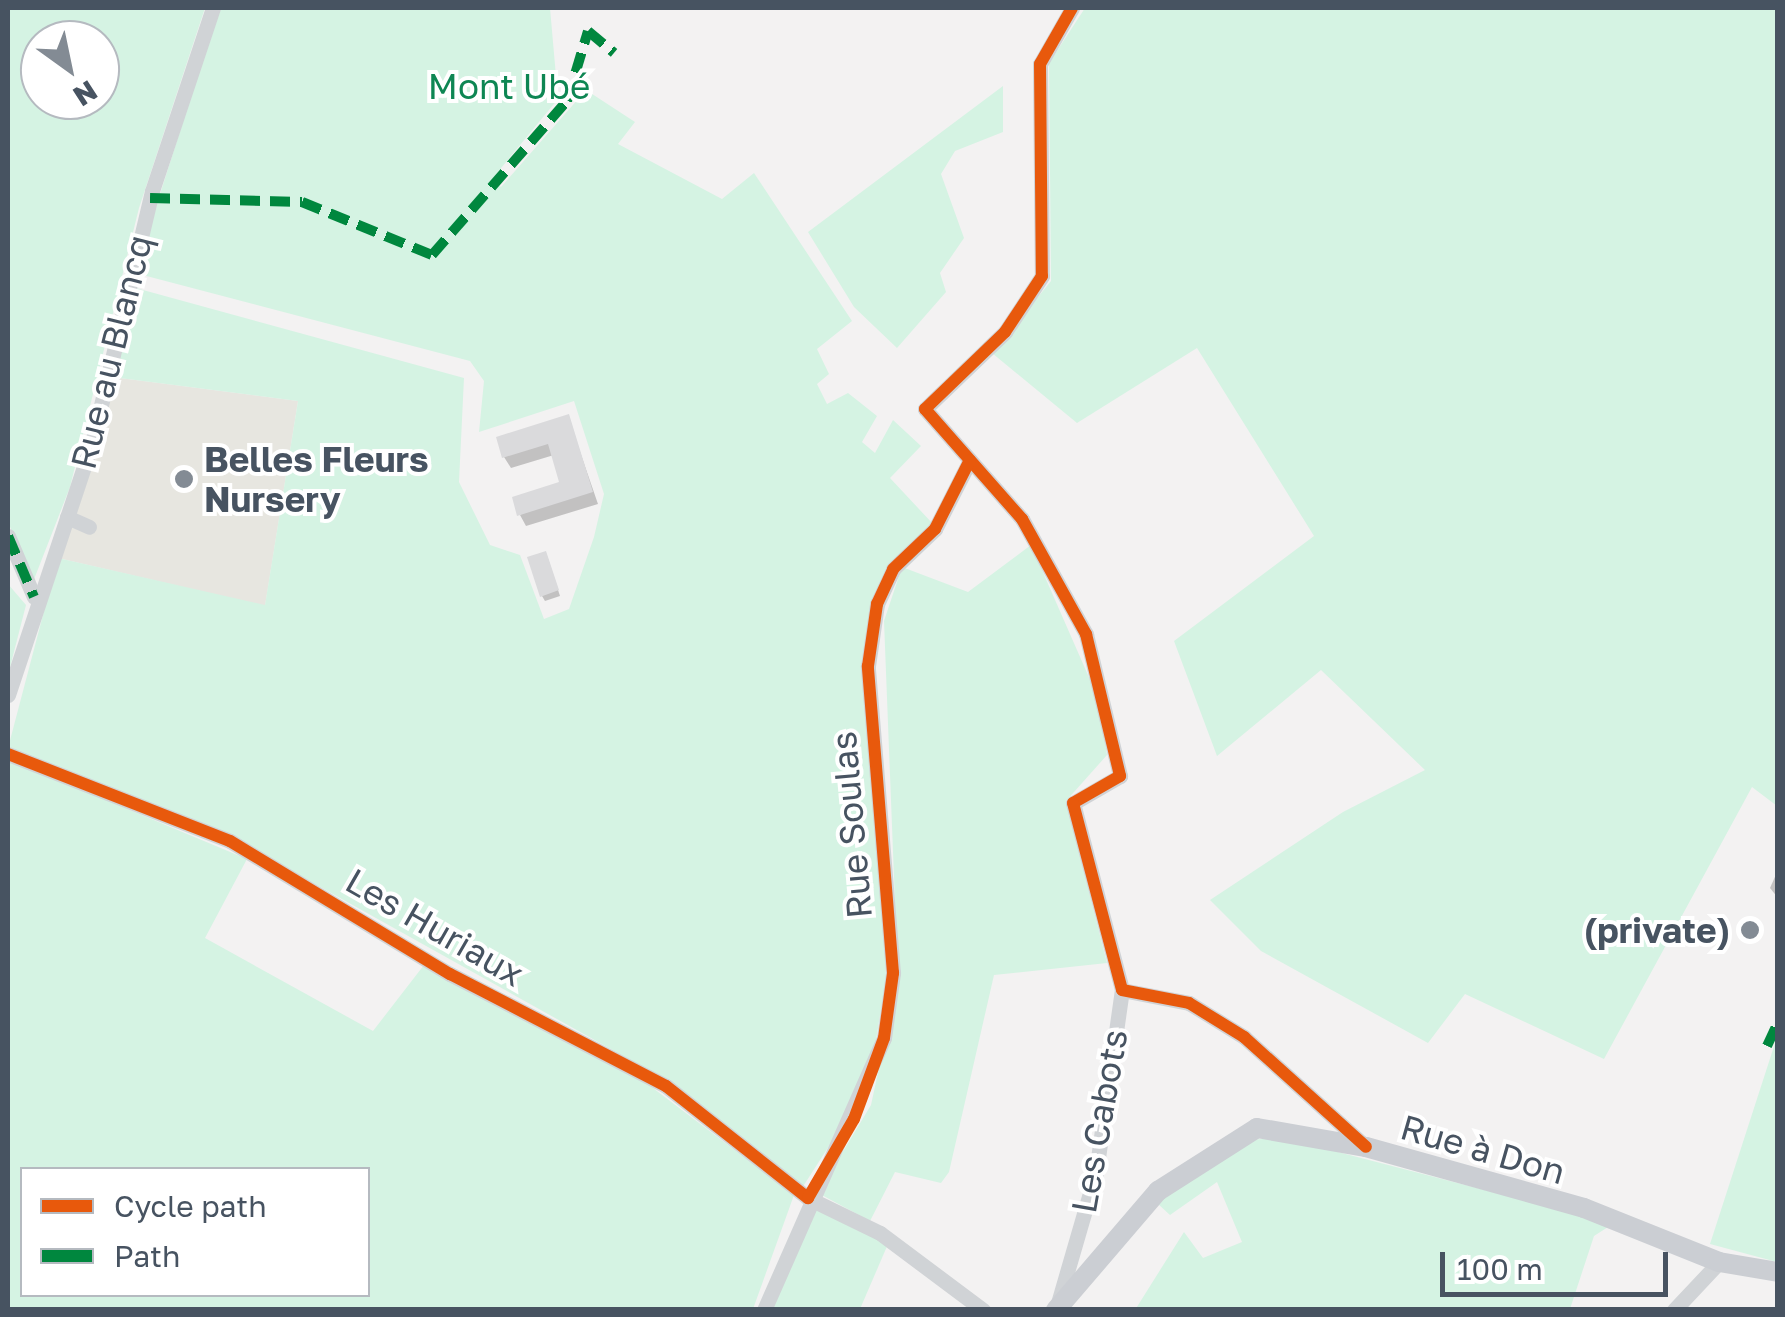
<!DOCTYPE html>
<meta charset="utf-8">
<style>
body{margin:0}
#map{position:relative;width:1785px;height:1317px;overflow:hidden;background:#f3f2f2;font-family:"Golos Text",sans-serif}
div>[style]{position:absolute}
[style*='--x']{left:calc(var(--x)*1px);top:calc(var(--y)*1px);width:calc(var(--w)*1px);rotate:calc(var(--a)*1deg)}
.commercial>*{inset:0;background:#e7e6e0}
.green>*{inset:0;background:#d5f3e3}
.shadow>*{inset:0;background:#0003}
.building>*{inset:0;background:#dadadc}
.minor>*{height:15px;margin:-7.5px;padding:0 7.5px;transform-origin:7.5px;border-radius:7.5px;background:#d0d3d6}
.major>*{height:20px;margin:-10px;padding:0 10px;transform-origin:10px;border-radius:10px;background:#cbced3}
.quiet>*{height:10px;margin-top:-5px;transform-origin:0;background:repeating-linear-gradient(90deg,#00873e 0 20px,transparent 0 30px)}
.cycleway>*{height:12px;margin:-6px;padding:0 6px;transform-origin:6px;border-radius:6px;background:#e8590c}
.dots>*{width:28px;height:28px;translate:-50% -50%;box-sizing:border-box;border:5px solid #fff;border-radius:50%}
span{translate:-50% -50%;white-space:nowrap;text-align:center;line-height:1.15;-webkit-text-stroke:8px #fff;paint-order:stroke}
.park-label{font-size:35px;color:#0e8653}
.street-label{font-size:35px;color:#475361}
.poi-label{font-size:35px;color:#475361;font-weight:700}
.left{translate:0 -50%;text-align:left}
.right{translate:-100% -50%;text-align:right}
.frame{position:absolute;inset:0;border:10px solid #475361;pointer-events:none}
.legend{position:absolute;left:20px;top:1167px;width:350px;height:130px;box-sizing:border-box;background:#fff;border:2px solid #b5bac0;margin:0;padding:12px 18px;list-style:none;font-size:30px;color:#475361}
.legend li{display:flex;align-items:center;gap:20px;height:50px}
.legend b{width:50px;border:2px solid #b5bac0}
.north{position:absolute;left:20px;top:20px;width:100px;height:100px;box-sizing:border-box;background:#fff;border:2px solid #b5bac0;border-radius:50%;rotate:147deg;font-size:28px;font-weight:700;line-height:40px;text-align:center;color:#475361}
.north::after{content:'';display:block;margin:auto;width:35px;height:45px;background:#838b94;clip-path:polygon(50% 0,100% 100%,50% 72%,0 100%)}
.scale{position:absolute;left:1440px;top:1252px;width:228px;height:45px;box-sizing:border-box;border:5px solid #475361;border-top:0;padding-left:12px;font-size:30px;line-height:35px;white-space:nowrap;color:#475361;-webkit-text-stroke:8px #fff;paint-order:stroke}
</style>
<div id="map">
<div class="commercial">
<i style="clip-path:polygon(112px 377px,298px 401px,265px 606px,58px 558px)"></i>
</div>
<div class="green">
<i style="clip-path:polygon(evenodd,8px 8px,205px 8px,139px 208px,70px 487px,33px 582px,8px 522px,8px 8px,40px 40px,100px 40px,100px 100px,40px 100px,40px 40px)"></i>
<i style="clip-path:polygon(219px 8px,550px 8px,558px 99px,492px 179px,501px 187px,586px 90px,635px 122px,618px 144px,722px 199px,754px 173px,852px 321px,817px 349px,829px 374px,817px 384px,827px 404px,848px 393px,877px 416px,862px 442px,875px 453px,893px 420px,921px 446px,890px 478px,933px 524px,872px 602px,886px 978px,876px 1040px,849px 1115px,802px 1188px,668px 1081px,213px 827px,8px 748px,58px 558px,265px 605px,298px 401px,112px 377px,132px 287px,464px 378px,459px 482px,490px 545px,520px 555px,544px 619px,569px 609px,594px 537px,604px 494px,574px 401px,479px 432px,484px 381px,470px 361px,135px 273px)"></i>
<i style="clip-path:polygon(1085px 8px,1777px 8px,1777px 806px,1752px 787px,1604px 1059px,1465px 994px,1428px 1043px,1261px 951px,1210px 900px,1343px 812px,1425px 770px,1321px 670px,1217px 756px,1174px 641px,1314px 536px,1197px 348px,1077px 423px,992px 353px,1051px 281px,1049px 63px)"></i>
<i style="clip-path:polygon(1003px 86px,1003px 132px,955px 151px,941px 174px,964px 238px,940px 273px,946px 292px,897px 348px,854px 307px,808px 232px)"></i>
<i style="clip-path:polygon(1031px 545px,1098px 698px,1107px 755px,1066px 801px,1107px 963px,994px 975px,949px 1172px,941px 1183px,895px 1172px,870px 1221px,818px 1193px,871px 1105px,898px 980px,884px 621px,902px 567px,968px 592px)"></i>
<i style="clip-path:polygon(8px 584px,26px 605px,8px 675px)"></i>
<i style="clip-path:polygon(evenodd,8px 759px,247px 859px,205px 938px,373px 1031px,424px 965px,645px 1082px,794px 1195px,753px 1309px,8px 1310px,8px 759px,22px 1170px,368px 1170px,368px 1294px,22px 1294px,22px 1170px)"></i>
<i style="clip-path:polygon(1777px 1037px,1777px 1262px,1710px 1244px)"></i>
<i style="clip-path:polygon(1284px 1138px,1566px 1211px,1608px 1227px,1594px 1236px,1570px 1309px,1135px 1310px,1184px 1232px,1203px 1258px,1242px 1242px,1217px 1182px,1170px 1215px,1157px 1203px,1244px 1140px)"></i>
<i style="clip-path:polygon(811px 1207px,888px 1244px,860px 1309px,769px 1310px)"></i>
</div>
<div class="shadow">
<i style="clip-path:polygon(568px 417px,598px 504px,526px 526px,520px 515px,562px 484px,554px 455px,511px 468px,504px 457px)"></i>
<i style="clip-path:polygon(548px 559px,560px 596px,545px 601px,542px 596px)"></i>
<i style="clip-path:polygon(1778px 870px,1778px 898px,1770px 888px)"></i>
</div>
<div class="building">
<i style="clip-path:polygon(569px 414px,593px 492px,517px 516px,512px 497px,559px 482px,548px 444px,502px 458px,496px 437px)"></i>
<i style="clip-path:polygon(546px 551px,559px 590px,540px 597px,527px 557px)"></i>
</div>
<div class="minor">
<i style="--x:1072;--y:8;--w:64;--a:119.7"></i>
<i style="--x:1040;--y:64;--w:212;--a:89.5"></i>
<i style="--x:1042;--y:276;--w:67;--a:123.5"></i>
<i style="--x:1005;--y:332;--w:111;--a:136.1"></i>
<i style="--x:925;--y:409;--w:147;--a:48.6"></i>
<i style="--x:1022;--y:519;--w:132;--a:60.9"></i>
<i style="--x:1086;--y:634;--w:146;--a:76.5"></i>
<i style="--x:1120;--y:776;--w:54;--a:150.1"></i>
<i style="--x:1073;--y:803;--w:193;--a:75.3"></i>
<i style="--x:1122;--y:990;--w:68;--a:11"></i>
<i style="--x:1189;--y:1003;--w:65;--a:31.7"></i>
<i style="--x:1244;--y:1037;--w:164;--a:42"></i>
<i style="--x:67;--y:517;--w:24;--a:24"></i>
<i style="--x:8;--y:536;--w:66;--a:66.9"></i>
<i style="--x:8;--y:695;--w:266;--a:-71.6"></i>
<i style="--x:92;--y:443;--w:259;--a:-76.6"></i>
<i style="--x:152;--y:191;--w:193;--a:-71.6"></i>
<i style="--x:8;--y:754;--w:238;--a:21.4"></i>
<i style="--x:230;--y:841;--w:257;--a:31.2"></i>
<i style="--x:450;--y:974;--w:243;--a:27.4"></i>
<i style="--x:666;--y:1086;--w:181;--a:38.3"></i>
<i style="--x:808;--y:1198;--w:80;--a:25.9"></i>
<i style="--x:880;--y:1233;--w:129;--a:36.8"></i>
<i style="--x:1058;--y:1303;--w:136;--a:-73.8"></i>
<i style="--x:1096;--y:1172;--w:184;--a:-81.9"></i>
<i style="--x:764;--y:1310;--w:297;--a:-66.2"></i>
<i style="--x:884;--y:1038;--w:66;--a:-82.1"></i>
<i style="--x:893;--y:973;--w:308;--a:-94.7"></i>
<i style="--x:868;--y:666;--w:63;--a:-81.7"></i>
<i style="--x:877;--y:604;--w:38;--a:-65"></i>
<i style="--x:893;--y:569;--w:58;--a:-43.6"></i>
<i style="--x:935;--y:529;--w:77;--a:-63.1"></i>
<i style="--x:1674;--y:1310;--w:66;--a:-46.8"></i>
</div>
<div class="major">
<i style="--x:1056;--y:1310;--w:157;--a:-49.4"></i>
<i style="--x:1158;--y:1191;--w:117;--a:-32.5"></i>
<i style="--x:1257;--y:1128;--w:111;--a:9.9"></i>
<i style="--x:1366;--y:1147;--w:226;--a:15.6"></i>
<i style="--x:1584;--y:1208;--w:145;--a:21.8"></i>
<i style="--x:1719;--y:1262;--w:60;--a:9.6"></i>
</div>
<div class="quiet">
<i style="--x:150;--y:198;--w:152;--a:1.5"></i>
<i style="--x:302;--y:202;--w:140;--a:22.2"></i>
<i style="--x:432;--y:255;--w:205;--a:-48.8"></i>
<i style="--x:567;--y:101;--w:73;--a:-73.3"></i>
<i style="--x:588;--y:31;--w:34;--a:40"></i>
<i style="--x:8;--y:536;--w:66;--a:66.9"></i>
<i style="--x:1767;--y:1046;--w:26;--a:-65"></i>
</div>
<div class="cycleway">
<i style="--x:1072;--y:8;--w:64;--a:119.7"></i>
<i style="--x:1040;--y:64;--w:212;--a:89.5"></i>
<i style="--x:1042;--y:276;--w:67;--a:123.5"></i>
<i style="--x:1005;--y:332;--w:111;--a:136.1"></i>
<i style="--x:925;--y:409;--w:147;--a:48.6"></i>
<i style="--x:1022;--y:519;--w:132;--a:60.9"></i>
<i style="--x:1086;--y:634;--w:146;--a:76.5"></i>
<i style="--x:1120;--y:776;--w:54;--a:150.1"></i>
<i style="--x:1073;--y:803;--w:193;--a:75.3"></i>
<i style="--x:1122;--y:990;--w:68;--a:11"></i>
<i style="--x:1189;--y:1003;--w:65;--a:31.7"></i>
<i style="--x:1244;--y:1037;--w:164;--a:42"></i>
<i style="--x:8;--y:754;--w:238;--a:21.4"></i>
<i style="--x:230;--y:841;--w:257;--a:31.2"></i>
<i style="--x:450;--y:974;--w:243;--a:27.4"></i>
<i style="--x:666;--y:1086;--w:181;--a:38.3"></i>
<i style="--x:808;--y:1198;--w:91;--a:-59.8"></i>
<i style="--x:854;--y:1119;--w:86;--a:-69.7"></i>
<i style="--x:884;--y:1038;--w:66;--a:-82.1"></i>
<i style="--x:893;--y:973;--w:308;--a:-94.7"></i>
<i style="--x:868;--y:666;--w:63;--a:-81.7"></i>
<i style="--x:877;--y:604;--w:38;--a:-65"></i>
<i style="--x:893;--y:569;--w:58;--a:-43.6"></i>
<i style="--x:935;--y:529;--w:77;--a:-63.1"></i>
</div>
<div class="dots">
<i style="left:184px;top:479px;background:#838b94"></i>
<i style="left:1750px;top:930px;background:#838b94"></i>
</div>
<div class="park-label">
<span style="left:509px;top:86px">Mont Ubé</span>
</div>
<div class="street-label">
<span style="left:111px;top:352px;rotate:-76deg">Rue au Blancq</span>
<span style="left:851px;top:825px;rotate:-95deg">Rue Soulas</span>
<span style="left:435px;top:927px;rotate:30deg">Les Huriaux</span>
<span style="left:1099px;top:1121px;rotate:-80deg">Les Cabots</span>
<span style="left:1483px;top:1149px;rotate:16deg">Rue à Don</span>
</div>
<div class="poi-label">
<span class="left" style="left:204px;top:479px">Belles Fleurs<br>Nursery</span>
<span class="right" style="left:1730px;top:930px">(private)</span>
</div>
<div class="frame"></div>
<ul class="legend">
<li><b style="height:12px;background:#e8590c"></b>Cycle path</li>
<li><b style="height:12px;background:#00873e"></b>Path</li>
</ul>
<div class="north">N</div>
<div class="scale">100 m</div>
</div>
